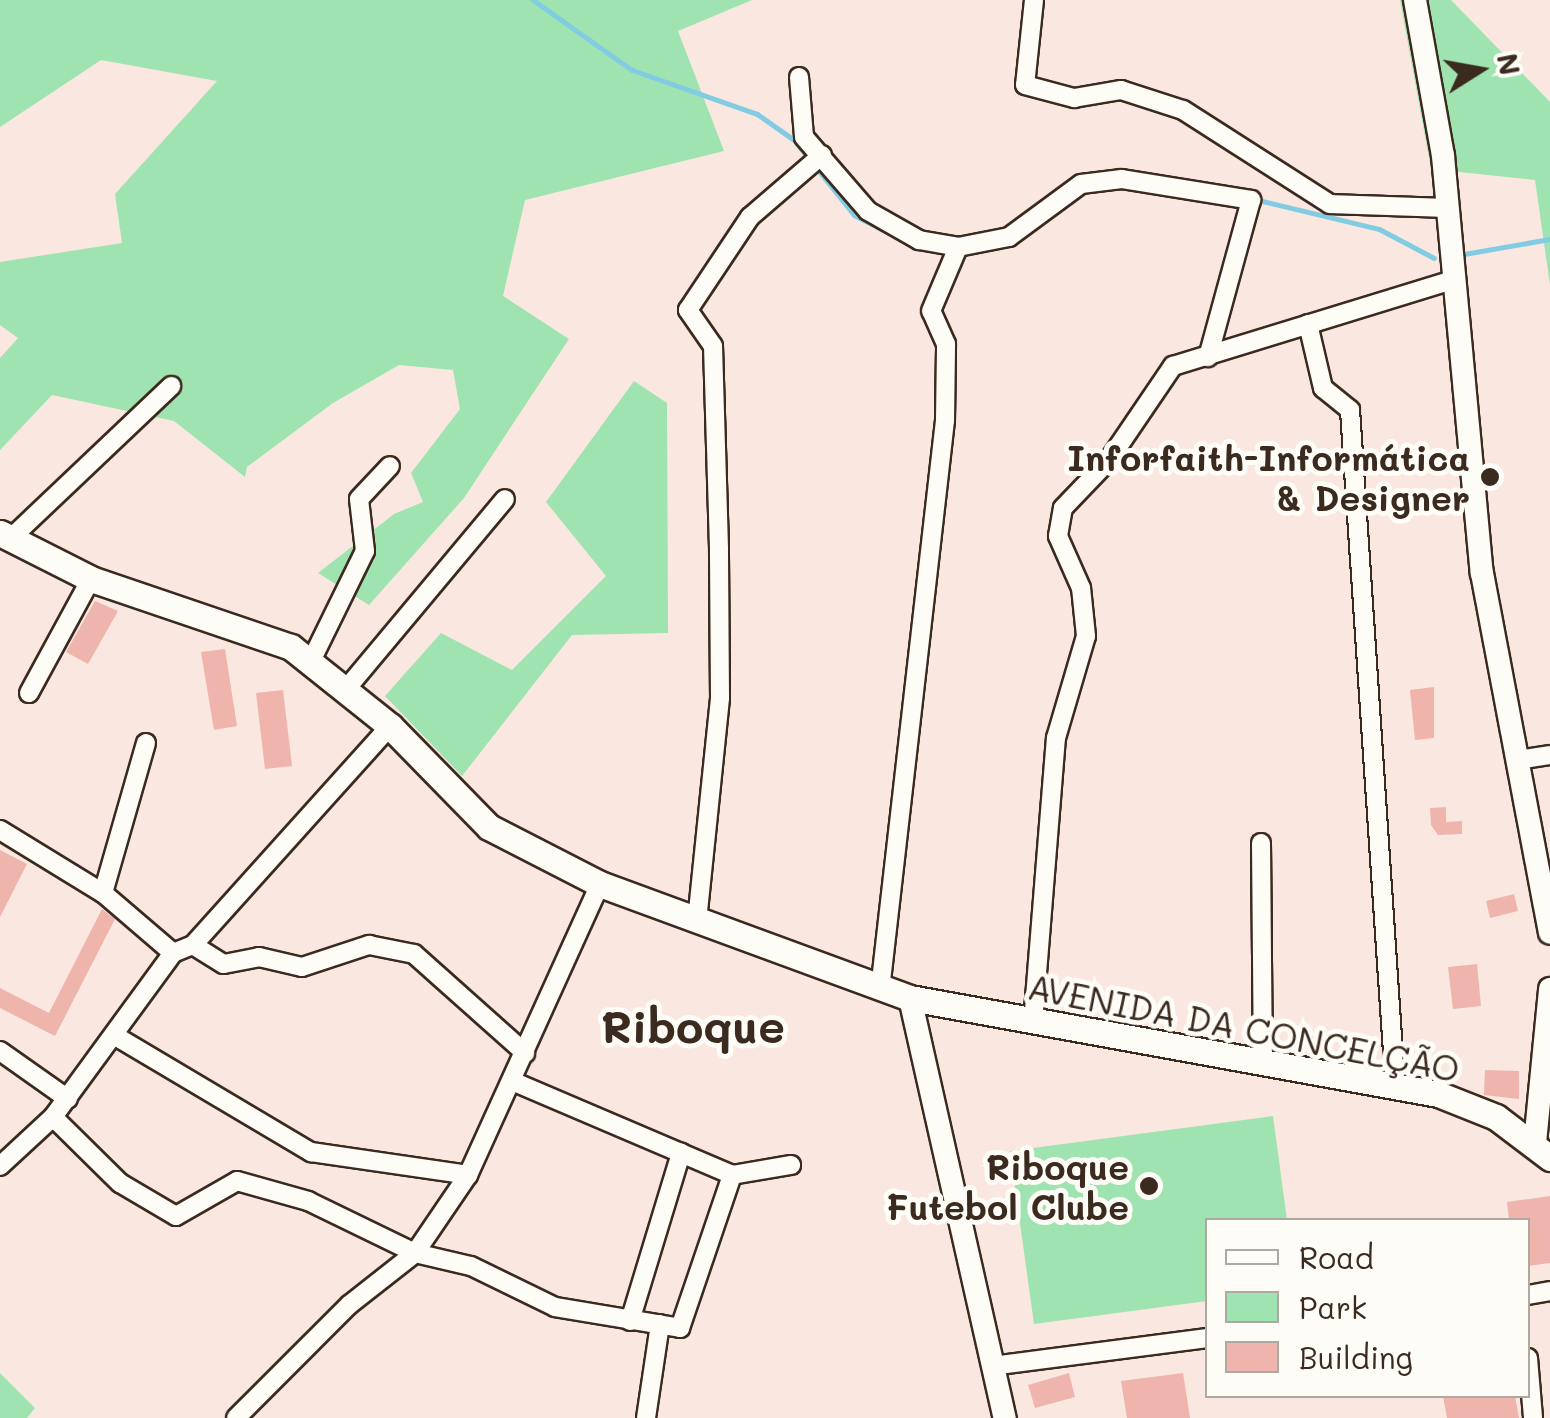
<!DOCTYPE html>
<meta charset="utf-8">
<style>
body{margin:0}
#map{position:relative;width:1550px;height:1418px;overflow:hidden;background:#f9e7e0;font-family:Mali,sans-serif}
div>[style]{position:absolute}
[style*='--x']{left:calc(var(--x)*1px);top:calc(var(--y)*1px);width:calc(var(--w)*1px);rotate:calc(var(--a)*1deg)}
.green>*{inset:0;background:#9fe4b0}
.stream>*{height:5px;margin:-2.5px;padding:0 2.5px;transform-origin:2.5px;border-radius:2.5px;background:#82cce3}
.building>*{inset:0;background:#efb5ac}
.roads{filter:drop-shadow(2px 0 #3b2a1e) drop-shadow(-2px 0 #3b2a1e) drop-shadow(0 2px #3b2a1e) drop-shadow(0 -2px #3b2a1e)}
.minor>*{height:18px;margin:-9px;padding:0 9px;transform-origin:9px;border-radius:9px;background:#fdfcf7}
.tertiary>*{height:22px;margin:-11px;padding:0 11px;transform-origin:11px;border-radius:11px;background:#fdfcf7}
.secondary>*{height:25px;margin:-12.5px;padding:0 12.5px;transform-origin:12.5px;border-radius:12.5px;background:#fdfcf7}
.dots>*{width:28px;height:28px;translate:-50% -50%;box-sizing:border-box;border:5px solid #fdfcf7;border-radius:50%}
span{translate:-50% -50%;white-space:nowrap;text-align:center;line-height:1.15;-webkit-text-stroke:10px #fdfcf7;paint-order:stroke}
.poi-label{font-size:35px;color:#3b2a1e;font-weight:700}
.right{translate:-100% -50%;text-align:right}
.street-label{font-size:35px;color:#3b2a1e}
.district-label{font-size:45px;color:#3b2a1e;font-weight:700}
.legend{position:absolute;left:1205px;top:1218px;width:325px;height:180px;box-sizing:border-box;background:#fdfcf7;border:2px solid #afa8a0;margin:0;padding:12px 18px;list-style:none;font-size:30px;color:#3b2a1e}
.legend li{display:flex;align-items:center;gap:20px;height:50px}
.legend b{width:50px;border:2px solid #afa8a0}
.north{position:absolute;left:1430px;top:20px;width:100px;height:100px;-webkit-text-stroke:8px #fdfcf7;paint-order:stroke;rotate:79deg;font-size:28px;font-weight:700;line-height:40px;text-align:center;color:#3b2a1e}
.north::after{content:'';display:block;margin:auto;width:35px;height:45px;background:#3b2a1e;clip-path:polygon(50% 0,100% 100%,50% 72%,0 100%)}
</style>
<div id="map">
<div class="green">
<i style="clip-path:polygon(0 0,752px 0,678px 31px,724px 151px,525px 200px,503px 296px,569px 339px,464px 498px,369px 605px,318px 573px,394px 514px,423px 502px,411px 473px,460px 409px,453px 370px,399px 365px,333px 403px,247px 467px,245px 477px,174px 421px,52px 395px,0 450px,0 358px,18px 338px,0 325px,0 262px,122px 243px,115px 194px,217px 81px,101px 60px,0 127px)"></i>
<i style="clip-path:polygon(1400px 0,1451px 0,1550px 102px,1550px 285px,1535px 180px,1431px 169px)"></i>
<i style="clip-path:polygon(634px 381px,667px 403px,668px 633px,572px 635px,462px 776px,385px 696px,441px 633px,512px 670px,606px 576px,546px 502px)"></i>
<i style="clip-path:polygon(1273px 1116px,1287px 1220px,1208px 1220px,1207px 1301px,1034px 1324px,1010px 1151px)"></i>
<i style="clip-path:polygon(0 1373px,35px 1408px,27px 1418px,0 1418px)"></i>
</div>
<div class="stream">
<i style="--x:533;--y:0;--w:121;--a:35.3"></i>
<i style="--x:632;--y:70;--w:133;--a:19.4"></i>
<i style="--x:757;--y:114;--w:45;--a:35.1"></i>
<i style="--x:794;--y:140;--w:96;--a:51.3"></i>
<i style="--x:854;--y:215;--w:42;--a:27.2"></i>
<i style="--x:1254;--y:199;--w:129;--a:13.5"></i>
<i style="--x:1379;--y:229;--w:62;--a:27.8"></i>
<i style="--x:1464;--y:254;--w:87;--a:-9.9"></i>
</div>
<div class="building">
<i style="clip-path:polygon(95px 601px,118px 611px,88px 664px,66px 652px)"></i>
<i style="clip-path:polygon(225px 649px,237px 726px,214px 730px,201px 652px)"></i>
<i style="clip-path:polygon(1434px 687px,1434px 738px,1415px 740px,1410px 690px)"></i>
<i style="clip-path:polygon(283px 690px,292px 766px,265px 769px,256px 693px)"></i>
<i style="clip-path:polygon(1446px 807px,1446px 822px,1462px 821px,1462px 834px,1438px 835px,1431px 825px,1430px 808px)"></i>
<i style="clip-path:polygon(0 850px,27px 864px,0 917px)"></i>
<i style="clip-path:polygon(1514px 894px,1518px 911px,1490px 918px,1486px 901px)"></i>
<i style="clip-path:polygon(102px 909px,115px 919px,55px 1036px,0 1008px,0 988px,49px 1013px)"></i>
<i style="clip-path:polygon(1477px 964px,1481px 1006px,1453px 1009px,1448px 967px)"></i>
<i style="clip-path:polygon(1485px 1070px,1519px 1071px,1519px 1099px,1484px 1095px)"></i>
<i style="clip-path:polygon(1550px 1196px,1550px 1263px,1528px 1266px,1528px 1220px,1509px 1220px,1507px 1202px)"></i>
<i style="clip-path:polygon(1069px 1373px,1075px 1397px,1035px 1408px,1028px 1385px)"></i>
<i style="clip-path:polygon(1183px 1373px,1190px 1418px,1127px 1418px,1121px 1381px)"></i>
<i style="clip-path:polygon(1443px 1396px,1515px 1396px,1519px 1418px,1447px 1418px)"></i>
</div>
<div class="roads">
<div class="minor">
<i style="--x:1034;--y:0;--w:85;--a:96"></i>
<i style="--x:1025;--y:85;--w:51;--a:14.9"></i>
<i style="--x:1074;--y:98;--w:48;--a:-9.7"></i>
<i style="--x:1121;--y:90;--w:65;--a:17.9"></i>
<i style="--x:1183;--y:110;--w:174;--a:32.6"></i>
<i style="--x:1330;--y:204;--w:116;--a:2"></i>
<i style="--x:799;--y:77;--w:60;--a:85.2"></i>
<i style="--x:804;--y:137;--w:98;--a:49.1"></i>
<i style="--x:868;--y:211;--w:59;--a:29.6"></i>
<i style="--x:919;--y:240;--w:40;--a:10"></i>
<i style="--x:958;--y:247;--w:52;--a:-11.1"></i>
<i style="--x:1009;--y:237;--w:89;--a:-36.4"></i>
<i style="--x:1081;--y:184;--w:41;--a:-7"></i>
<i style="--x:1122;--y:179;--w:131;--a:9.2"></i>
<i style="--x:1251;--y:200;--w:163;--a:105.3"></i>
<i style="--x:1308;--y:324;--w:66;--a:76.8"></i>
<i style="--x:1323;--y:388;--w:35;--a:39"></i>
<i style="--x:1350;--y:410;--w:675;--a:86.17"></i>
<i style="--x:11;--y:538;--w:221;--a:-43.5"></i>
<i style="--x:312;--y:659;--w:120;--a:-63.9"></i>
<i style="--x:365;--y:551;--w:52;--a:-96.6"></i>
<i style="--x:359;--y:499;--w:45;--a:-46.8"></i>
<i style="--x:347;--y:688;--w:246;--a:-50.1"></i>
<i style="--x:29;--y:693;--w:130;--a:-61.5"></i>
<i style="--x:1518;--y:760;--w:32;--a:-9"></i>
<i style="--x:0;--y:830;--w:121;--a:31.5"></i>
<i style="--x:103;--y:893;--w:92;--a:40.6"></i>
<i style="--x:1261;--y:843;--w:223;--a:89.5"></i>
<i style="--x:103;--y:893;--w:156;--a:-74"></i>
<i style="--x:697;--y:921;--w:224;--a:-84.1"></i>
<i style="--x:720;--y:698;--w:150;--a:-90.4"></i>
<i style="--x:719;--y:548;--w:202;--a:-91.7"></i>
<i style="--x:713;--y:346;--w:44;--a:-124.8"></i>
<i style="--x:688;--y:310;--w:112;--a:-56.3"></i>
<i style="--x:750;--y:217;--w:95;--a:-40.7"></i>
<i style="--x:193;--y:945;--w:36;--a:32"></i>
<i style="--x:224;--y:964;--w:36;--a:-11"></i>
<i style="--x:259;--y:957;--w:44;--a:13.1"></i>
<i style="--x:302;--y:967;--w:71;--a:-18.2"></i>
<i style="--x:369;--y:945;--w:46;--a:11.3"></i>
<i style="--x:414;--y:954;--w:149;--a:41.7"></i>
<i style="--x:880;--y:990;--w:574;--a:-83.49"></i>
<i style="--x:945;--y:420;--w:76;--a:-89.2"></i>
<i style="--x:946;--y:344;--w:36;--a:-114"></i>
<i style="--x:931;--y:311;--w:69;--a:-67.1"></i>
<i style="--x:1033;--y:1023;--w:286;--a:-85.4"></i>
<i style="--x:1056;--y:738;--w:106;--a:-73.6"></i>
<i style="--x:1086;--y:636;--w:48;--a:-95.9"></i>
<i style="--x:1081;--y:588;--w:57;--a:-113.9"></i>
<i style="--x:1058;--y:536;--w:28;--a:-80"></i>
<i style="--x:1063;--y:508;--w:66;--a:-46.2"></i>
<i style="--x:1109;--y:460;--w:114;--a:-55.8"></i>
<i style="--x:1173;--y:366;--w:292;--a:-17.1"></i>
<i style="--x:117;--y:1037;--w:226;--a:30.7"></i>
<i style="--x:311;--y:1152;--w:159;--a:8.3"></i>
<i style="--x:0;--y:1051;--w:83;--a:35.2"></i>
<i style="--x:512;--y:1081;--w:239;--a:23.1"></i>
<i style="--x:732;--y:1175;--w:60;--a:-9.6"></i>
<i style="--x:53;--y:1117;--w:94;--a:44.6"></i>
<i style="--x:120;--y:1183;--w:65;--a:30.5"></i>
<i style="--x:176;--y:1216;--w:70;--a:-29.8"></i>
<i style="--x:237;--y:1181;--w:74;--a:15.7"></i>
<i style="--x:308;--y:1201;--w:119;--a:25.9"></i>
<i style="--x:415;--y:1253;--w:57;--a:13.1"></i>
<i style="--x:471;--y:1266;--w:93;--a:26"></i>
<i style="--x:555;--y:1307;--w:127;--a:9.5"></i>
<i style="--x:680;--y:1328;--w:162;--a:-71.2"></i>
<i style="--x:0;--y:1166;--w:72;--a:-42.8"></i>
<i style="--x:53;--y:1117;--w:203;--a:-53.8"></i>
<i style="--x:173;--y:953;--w:22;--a:-22"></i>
<i style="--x:193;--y:945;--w:295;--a:-48"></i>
<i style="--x:1528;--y:1295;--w:22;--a:-10"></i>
<i style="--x:630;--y:1321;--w:176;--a:-73.1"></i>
<i style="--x:1528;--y:1358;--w:60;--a:85.2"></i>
<i style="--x:992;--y:1366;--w:218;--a:-7.4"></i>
<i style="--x:236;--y:1418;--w:160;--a:-45"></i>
<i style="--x:349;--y:1305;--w:84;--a:-38.2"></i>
<i style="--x:415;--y:1253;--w:94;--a:-55.8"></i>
<i style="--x:468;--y:1175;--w:320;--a:-65.6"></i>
<i style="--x:646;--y:1418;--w:95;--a:-81.5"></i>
</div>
<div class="tertiary">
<i style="--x:1415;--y:0;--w:158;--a:79.8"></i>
<i style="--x:1443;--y:156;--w:419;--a:84.7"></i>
<i style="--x:1482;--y:573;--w:366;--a:79.3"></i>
<i style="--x:910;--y:998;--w:431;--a:77.3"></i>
<i style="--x:1535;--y:1143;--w:155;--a:-84.4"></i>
</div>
<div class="secondary">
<i style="--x:0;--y:533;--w:102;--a:26.8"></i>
<i style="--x:91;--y:579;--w:211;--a:18.8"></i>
<i style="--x:291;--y:647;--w:127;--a:38.6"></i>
<i style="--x:390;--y:726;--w:141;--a:45.6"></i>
<i style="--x:489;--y:827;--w:125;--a:27.2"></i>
<i style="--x:600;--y:884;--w:330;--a:20.2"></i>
<i style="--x:910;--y:998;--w:537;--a:10.3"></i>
<i style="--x:1438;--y:1094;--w:62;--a:21.6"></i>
<i style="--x:1496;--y:1117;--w:68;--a:37.2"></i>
</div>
</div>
<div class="dots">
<i style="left:1490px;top:477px;background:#3b2a1e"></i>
<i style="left:1149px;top:1186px;background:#3b2a1e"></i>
</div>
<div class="poi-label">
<span class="right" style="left:1470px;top:477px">Inforfaith-Informática<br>&amp; Designer</span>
<span class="right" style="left:1129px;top:1186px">Riboque<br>Futebol Clube</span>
</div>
<div class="street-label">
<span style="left:1244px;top:1027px;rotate:11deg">AVENIDA DA CONCELÇÃO</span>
</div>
<div class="district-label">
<span style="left:693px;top:1026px">Riboque</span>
</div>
<ul class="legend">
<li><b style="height:12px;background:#fdfcf7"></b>Road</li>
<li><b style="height:28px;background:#9fe4b0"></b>Park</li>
<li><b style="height:28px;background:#efb5ac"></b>Building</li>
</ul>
<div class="north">N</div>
</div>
